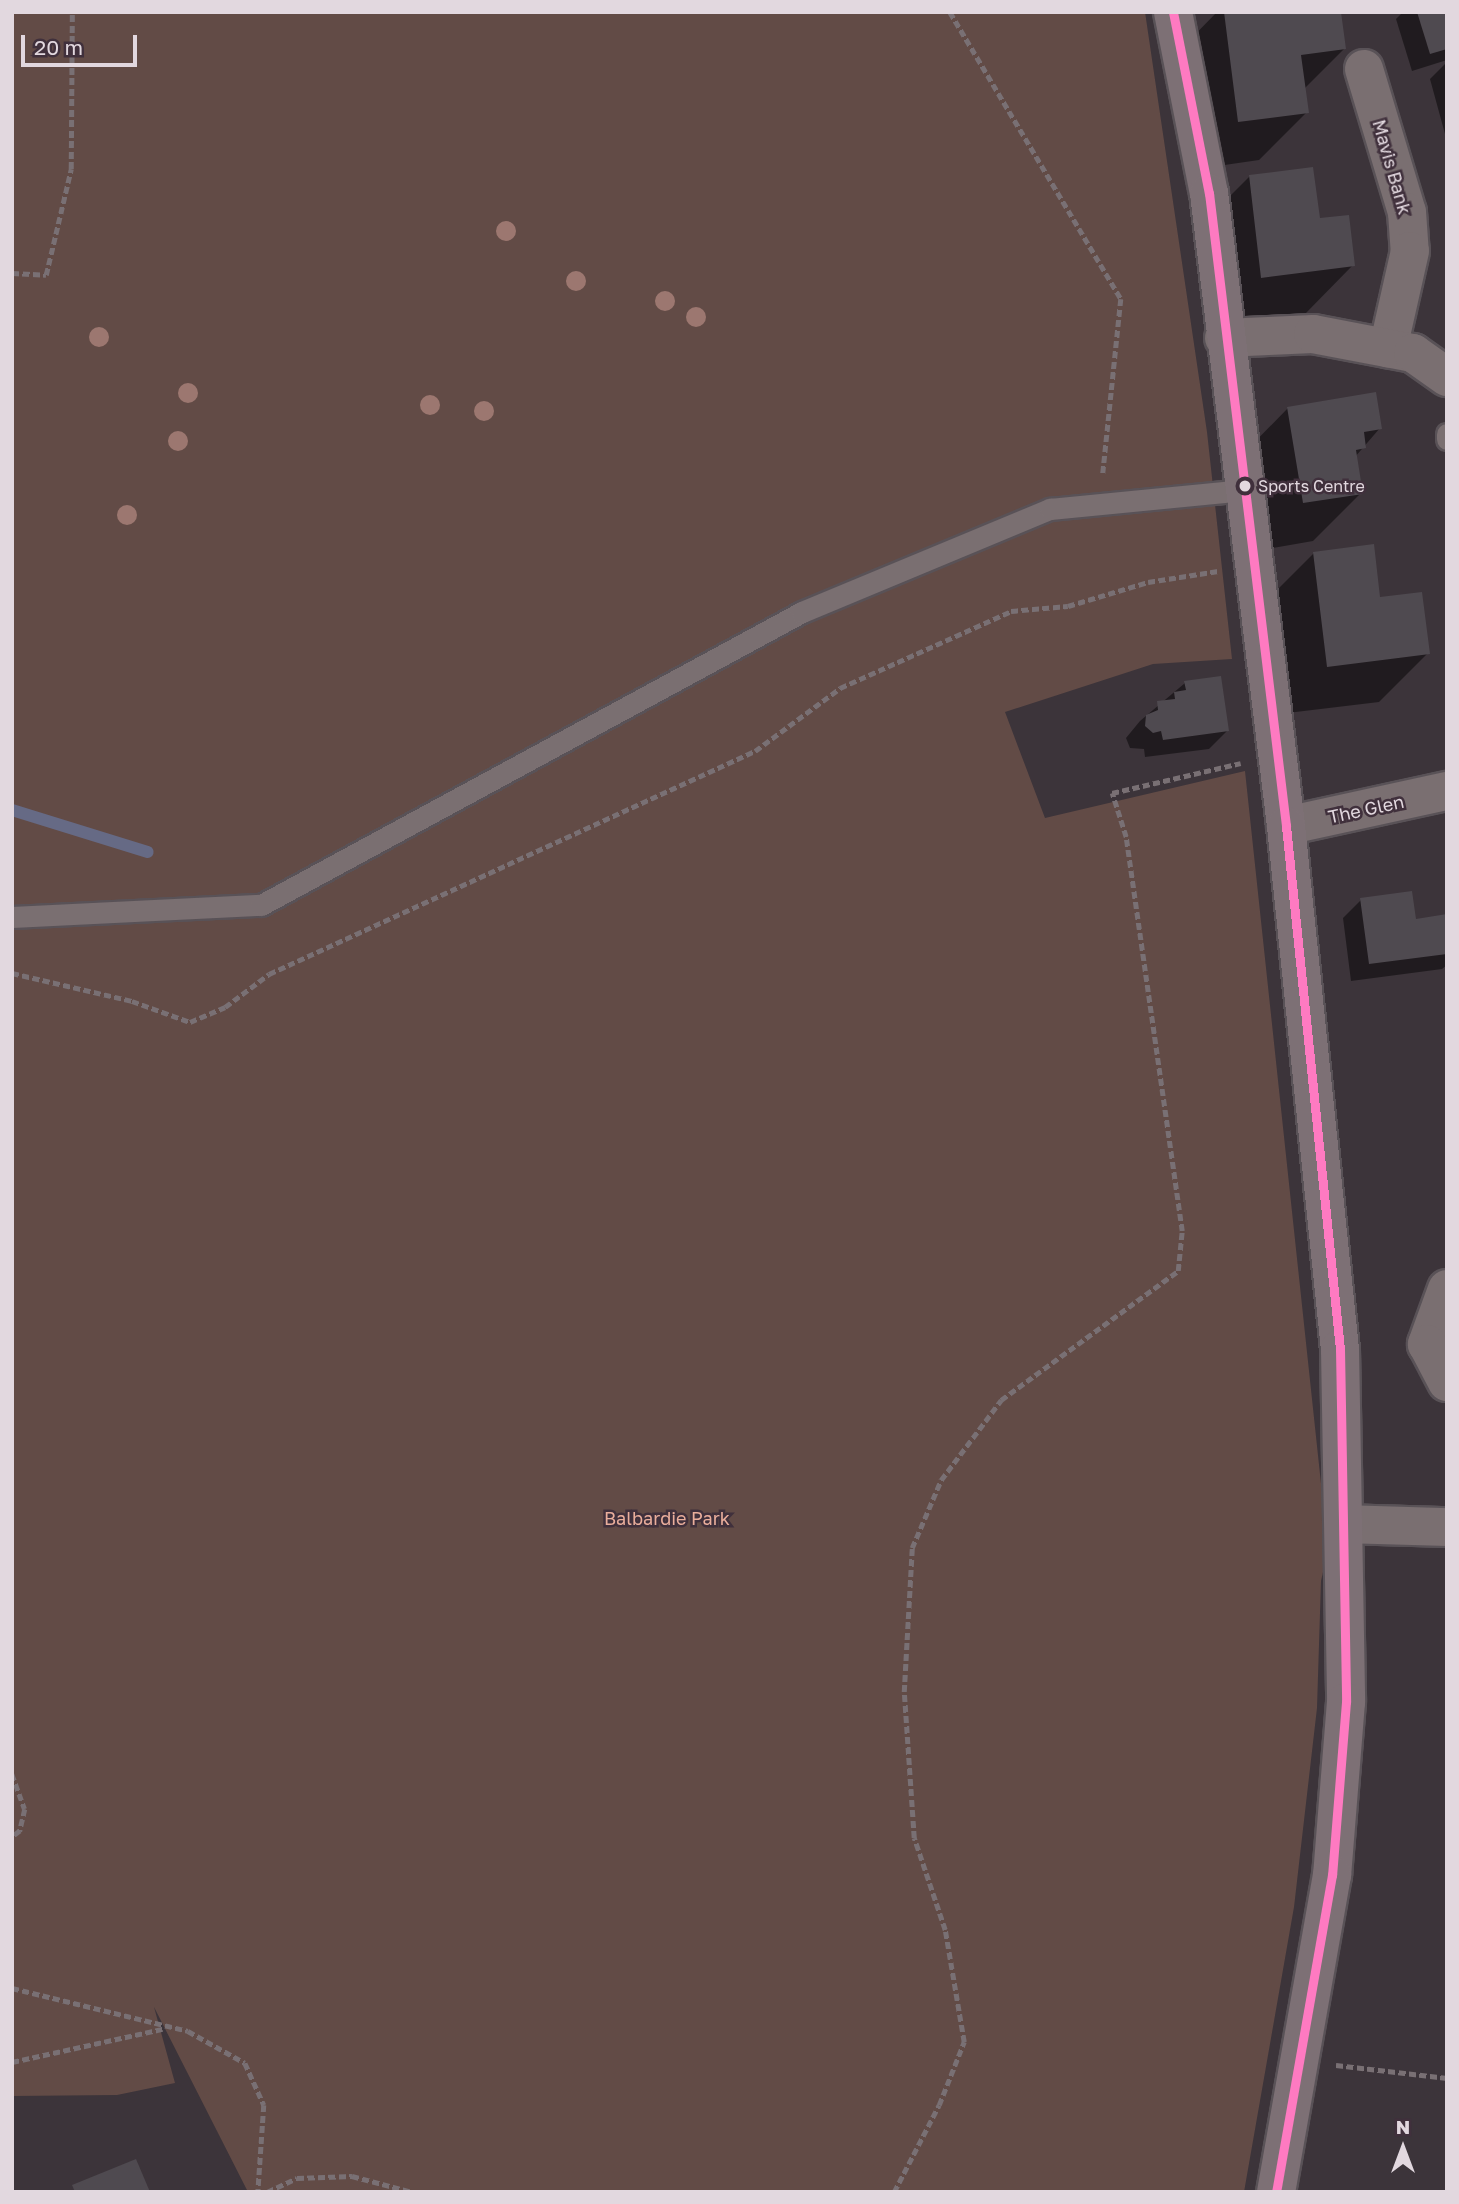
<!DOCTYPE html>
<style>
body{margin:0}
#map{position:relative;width:1459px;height:2204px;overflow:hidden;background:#3c343a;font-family:"Golos Text",sans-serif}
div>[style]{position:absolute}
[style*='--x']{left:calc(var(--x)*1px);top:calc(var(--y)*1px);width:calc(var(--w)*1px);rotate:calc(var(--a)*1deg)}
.green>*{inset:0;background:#624b46}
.shadow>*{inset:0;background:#0007}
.stream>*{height:12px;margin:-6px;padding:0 6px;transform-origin:6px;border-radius:6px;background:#666a85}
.building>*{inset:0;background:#4f4a50}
.path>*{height:4.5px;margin-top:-2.25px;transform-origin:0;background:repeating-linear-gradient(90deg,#797074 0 7px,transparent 0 10.5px)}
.roads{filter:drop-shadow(2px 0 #595257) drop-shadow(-2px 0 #595257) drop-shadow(0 2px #595257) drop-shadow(0 -2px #595257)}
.lane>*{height:21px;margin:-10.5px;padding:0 10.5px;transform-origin:10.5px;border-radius:10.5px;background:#7a6f71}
.street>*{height:38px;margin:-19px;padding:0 19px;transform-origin:19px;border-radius:19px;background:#7a6f71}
.secondary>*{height:38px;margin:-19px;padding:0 19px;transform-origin:19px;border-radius:19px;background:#7d7075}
.bus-1>*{height:9px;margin:-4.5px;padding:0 4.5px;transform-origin:4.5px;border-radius:4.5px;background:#fe7ac1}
.trees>*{width:20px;height:20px;margin:-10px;border-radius:50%;background:#9c7770}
.dots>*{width:19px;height:19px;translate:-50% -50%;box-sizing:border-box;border:4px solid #40303c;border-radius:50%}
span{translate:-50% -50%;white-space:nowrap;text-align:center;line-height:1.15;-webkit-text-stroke:5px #40303c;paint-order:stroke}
.bus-label{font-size:16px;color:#e2d8df}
.left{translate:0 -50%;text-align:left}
.street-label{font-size:18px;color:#e2d8df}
.park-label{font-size:18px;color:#eaae9c}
.frame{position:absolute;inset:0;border:14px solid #e2d8df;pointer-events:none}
.north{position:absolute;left:1368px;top:2113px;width:70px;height:70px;-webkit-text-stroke:5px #40303c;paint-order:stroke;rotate:0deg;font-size:19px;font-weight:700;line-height:28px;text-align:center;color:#e2d8df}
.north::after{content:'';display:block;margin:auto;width:24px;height:32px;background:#e2d8df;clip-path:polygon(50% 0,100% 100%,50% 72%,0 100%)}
.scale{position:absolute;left:21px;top:35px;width:116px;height:32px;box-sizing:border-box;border:4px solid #e2d8df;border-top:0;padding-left:9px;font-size:21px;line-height:24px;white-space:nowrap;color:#e2d8df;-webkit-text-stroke:5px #40303c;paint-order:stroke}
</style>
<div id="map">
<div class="green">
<i style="clip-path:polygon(12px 12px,1145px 12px,1207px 432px,1232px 659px,1153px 664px,1005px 712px,1045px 818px,1245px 771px,1328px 1549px,1321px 1581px,1317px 1708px,1294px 1907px,1244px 2192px,248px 2192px,154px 2007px,175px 2083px,117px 2095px,12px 2096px)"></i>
</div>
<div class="shadow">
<i style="clip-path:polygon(1217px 12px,1340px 12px,1344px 49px,1304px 89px,1307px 112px,1259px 160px,1190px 170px,1175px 55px)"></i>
<i style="clip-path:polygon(1403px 12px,1447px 12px,1447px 60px,1412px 71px,1396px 19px)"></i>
<i style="clip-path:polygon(1447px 62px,1447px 134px,1445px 134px,1430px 79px)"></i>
<i style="clip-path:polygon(1250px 176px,1318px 220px,1353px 265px,1305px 314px,1213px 325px,1201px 225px)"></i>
<i style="clip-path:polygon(1288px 408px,1380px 428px,1355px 457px,1361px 493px,1313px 541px,1255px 551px,1240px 457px)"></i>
<i style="clip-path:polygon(1314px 553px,1428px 653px,1379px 702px,1279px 714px,1265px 602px)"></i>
<i style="clip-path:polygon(1185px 683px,1227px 731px,1209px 749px,1145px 757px,1144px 749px,1130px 748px,1126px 738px,1140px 721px)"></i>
<i style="clip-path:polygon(1361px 900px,1414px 921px,1447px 916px,1447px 965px,1442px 969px,1351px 981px,1343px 918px)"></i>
</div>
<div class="stream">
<i style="--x:12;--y:810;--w:142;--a:17.2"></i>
</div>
<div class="building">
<i style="clip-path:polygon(1224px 12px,1341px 12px,1346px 49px,1301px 55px,1309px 113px,1238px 122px)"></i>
<i style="clip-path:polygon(1417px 12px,1447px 12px,1447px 49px,1430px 54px)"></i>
<i style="clip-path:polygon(1313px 167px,1320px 218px,1349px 215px,1355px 266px,1261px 278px,1249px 175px)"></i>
<i style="clip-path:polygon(1376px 392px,1382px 429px,1364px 432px,1366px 448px,1356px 450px,1363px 494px,1303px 503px,1287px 407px)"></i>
<i style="clip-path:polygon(1374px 544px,1380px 597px,1422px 592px,1430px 654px,1327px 667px,1313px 552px)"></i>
<i style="clip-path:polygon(1221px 676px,1229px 731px,1163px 740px,1161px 731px,1153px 733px,1145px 726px,1146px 715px,1158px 710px,1157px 701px,1175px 699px,1174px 692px,1186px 690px,1184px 681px)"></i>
<i style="clip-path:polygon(1412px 891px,1416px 919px,1447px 914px,1447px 954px,1369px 964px,1360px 898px)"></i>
<i style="clip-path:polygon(136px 2159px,150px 2192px,75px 2192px,72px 2185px)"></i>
</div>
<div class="path">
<i style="--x:950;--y:12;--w:334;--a:59.2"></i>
<i style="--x:1121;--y:299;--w:176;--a:95.9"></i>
<i style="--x:12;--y:273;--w:34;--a:3"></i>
<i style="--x:46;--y:275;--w:109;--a:-76.7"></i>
<i style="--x:71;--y:169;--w:157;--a:-89.6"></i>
<i style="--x:12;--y:973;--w:123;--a:13.1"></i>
<i style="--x:132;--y:1001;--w:62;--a:19.9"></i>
<i style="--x:190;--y:1022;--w:38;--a:-23"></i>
<i style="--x:225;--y:1007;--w:55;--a:-36.9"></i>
<i style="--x:269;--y:974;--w:535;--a:-24.65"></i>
<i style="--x:755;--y:751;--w:106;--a:-36.5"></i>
<i style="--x:840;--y:688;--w:188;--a:-24.2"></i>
<i style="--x:1011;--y:611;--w:57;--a:-5"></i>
<i style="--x:1068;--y:606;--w:84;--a:-16.7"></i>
<i style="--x:1148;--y:582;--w:71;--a:-8.9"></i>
<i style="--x:12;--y:1774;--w:37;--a:70"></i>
<i style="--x:25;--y:1809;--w:23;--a:103"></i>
<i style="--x:20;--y:1831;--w:10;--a:143"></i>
<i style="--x:12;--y:1988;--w:181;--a:13.7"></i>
<i style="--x:188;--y:2031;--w:65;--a:29.3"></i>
<i style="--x:245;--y:2063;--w:46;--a:65.7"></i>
<i style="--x:264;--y:2105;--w:87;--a:93.9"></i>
<i style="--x:12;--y:2062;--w:154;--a:-12.4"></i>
<i style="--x:1336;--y:2065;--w:112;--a:6.7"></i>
<i style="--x:267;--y:2192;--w:33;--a:-25"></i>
<i style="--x:297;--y:2178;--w:55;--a:-2.1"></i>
<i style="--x:352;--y:2176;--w:62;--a:14.9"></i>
<i style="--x:894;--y:2192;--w:98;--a:-62.7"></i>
<i style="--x:939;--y:2105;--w:68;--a:-68.4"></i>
<i style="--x:964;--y:2042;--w:114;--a:-99.6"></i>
<i style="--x:945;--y:1930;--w:97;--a:-108.6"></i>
<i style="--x:914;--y:1838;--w:146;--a:-93.9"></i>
<i style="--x:904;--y:1692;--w:144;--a:-86.8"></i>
<i style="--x:912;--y:1548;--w:74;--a:-66.9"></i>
<i style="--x:941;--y:1480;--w:100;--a:-53.1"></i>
<i style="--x:1001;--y:1400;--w:219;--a:-36.1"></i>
<i style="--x:1178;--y:1271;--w:40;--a:-84.3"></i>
<i style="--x:1182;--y:1231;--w:398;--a:-98.1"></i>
<i style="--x:1126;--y:837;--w:46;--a:-107.7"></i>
<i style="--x:1112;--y:793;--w:132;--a:-13.1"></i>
</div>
<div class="roads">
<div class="lane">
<i style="--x:1447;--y:434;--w:5;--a:90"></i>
<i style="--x:12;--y:917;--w:249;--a:-2.8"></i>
<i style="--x:261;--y:905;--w:615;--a:-28.44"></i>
<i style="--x:802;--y:612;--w:269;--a:-22.6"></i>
<i style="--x:1050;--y:509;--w:195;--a:-5.6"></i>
</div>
<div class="street">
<i style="--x:1364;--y:69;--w:149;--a:73.3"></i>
<i style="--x:1407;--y:212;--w:39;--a:86"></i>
<i style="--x:1410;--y:251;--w:100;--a:102.7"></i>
<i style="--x:1224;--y:338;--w:89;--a:-2.6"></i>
<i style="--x:1313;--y:334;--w:102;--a:10.8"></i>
<i style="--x:1413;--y:353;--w:42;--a:35.2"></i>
<i style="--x:1286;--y:826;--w:165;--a:-12.3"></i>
<i style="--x:1447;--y:1289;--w:59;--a:110"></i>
<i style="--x:1427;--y:1344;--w:43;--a:62.2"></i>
<i style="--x:1344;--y:1524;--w:103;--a:1.7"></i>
</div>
<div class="secondary">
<i style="--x:1173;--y:12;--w:185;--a:78.8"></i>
<i style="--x:1209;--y:193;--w:638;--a:83.06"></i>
<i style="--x:1286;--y:826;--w:526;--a:84.11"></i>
<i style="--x:1340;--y:1349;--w:353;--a:89"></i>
<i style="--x:1346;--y:1702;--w:174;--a:94.6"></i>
<i style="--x:1332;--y:1875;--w:322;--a:100"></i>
</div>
</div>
<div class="bus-1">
<i style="--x:1173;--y:12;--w:185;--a:78.8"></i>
<i style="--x:1209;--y:193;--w:638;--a:83.06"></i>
<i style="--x:1286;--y:826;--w:526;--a:84.11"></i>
<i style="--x:1340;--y:1349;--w:353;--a:89"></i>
<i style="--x:1346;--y:1702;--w:174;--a:94.6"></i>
<i style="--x:1332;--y:1875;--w:322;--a:100"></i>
</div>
<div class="trees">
<i style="left:506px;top:231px"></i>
<i style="left:576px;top:281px"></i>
<i style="left:665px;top:301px"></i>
<i style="left:696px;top:317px"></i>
<i style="left:99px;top:337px"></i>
<i style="left:188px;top:393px"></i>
<i style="left:430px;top:405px"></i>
<i style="left:484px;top:411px"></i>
<i style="left:178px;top:441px"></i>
<i style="left:127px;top:515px"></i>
</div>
<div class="dots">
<i style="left:1245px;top:486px;background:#e2d8df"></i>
</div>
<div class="bus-label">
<span class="left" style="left:1258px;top:486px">Sports Centre</span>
</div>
<div class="street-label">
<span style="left:1392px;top:167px;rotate:74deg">Mavis Bank</span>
<span style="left:1366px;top:809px;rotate:-12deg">The Glen</span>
</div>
<div class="park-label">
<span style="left:667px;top:1518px">Balbardie Park</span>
</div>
<div class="frame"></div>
<div class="north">N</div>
<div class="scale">20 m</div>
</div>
